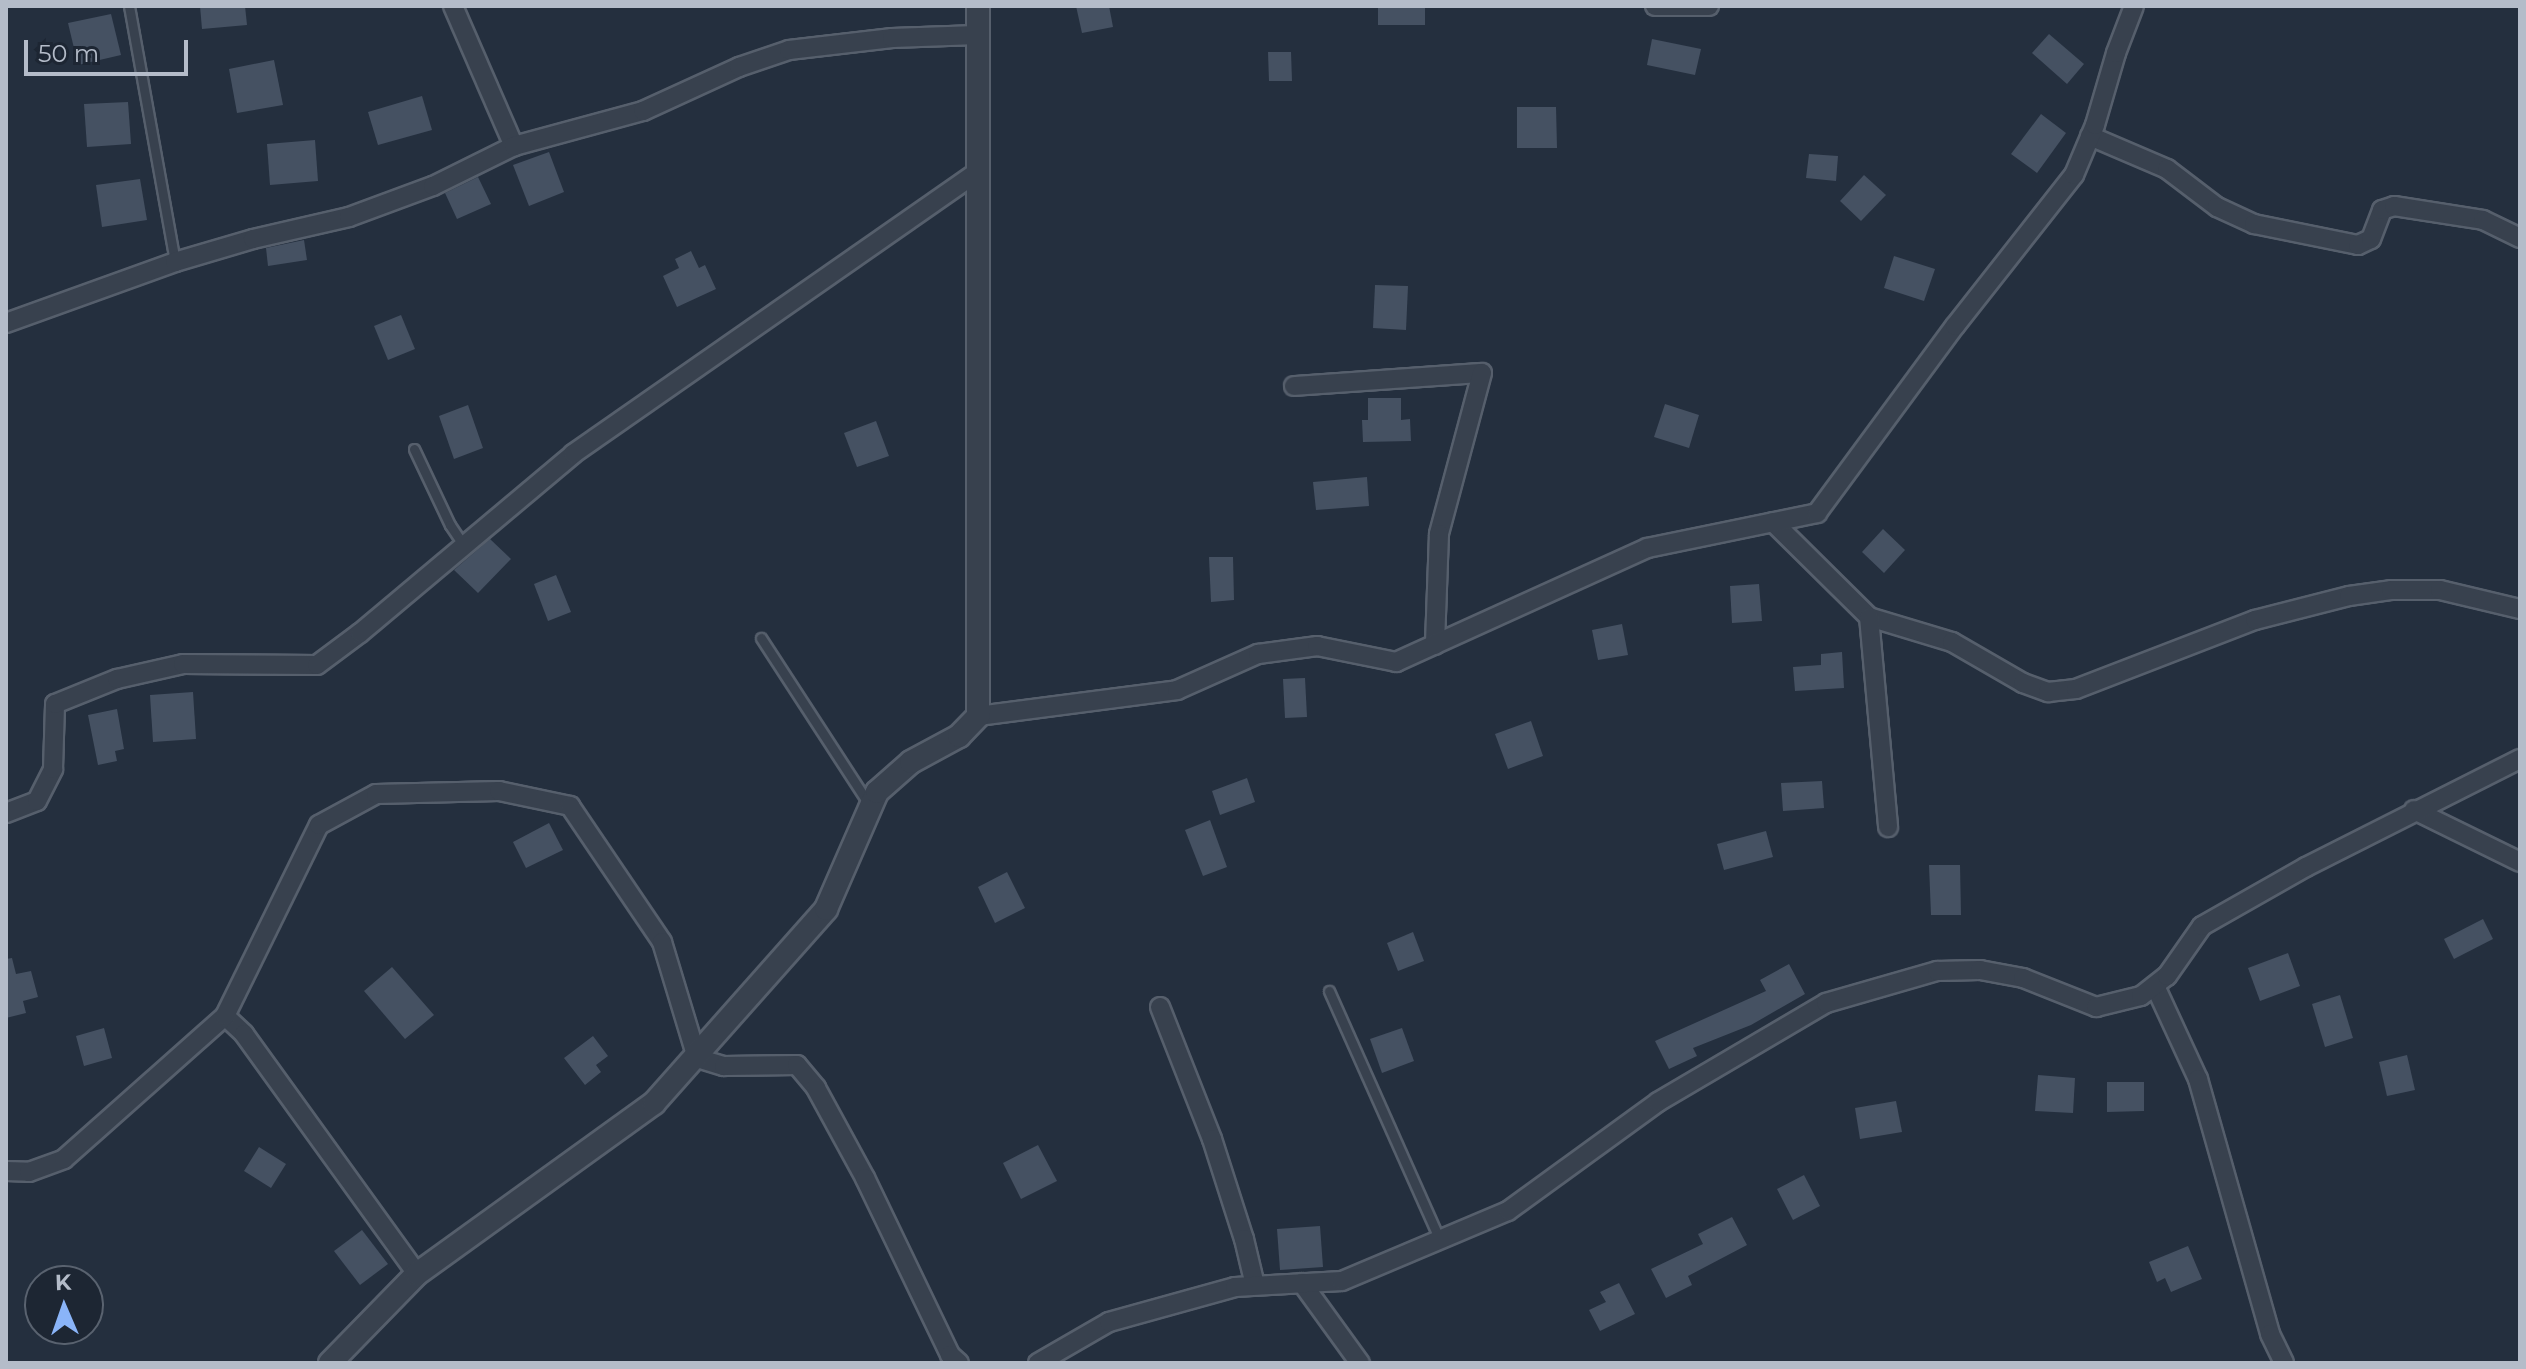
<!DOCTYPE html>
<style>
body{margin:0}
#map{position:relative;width:2526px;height:1369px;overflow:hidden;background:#242f3e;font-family:Montserrat,sans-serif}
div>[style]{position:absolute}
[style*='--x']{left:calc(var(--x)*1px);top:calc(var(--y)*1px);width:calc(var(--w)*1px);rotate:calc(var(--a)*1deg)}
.building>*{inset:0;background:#455162}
.roads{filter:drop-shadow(2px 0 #565f6c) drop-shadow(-2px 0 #565f6c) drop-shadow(0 2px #565f6c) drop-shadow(0 -2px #565f6c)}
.service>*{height:9px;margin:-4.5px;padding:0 4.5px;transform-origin:4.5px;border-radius:4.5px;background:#38414e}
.minor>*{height:18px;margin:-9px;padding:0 9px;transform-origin:9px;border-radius:9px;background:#38414e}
.tertiary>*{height:22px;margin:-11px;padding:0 11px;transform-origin:11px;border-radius:11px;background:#38414e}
span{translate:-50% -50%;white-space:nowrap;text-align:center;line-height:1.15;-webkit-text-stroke:6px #1d2633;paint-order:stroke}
.frame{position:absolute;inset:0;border:8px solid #b4bcc9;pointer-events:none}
.north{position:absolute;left:24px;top:1265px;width:80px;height:80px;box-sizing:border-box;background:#1d2633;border:2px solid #59626f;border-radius:50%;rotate:358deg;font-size:22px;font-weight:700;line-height:32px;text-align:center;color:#b4bcc9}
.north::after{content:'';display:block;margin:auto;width:28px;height:36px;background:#8ab4f8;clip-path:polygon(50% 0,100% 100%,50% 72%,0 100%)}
.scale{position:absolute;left:24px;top:40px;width:164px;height:36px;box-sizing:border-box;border:4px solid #b4bcc9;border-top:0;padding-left:10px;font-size:24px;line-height:28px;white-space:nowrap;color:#b4bcc9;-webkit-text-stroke:6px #1d2633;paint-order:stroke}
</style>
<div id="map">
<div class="building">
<i style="clip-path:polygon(200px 6px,245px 6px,247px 25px,202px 29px)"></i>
<i style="clip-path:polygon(1076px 6px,1109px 6px,1113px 27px,1082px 33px)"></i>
<i style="clip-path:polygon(1378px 6px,1425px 6px,1425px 25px,1378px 25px)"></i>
<i style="clip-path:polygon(111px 14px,121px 55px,78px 65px,68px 23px)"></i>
<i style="clip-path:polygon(2049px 34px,2084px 64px,2067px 84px,2032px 53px)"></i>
<i style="clip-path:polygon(1652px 39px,1701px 49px,1695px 75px,1647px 65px)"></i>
<i style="clip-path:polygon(1268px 52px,1291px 52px,1292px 81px,1269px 81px)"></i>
<i style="clip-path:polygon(274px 60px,283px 105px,237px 113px,229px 69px)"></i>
<i style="clip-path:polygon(422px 96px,432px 130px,378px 145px,368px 112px)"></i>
<i style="clip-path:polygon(128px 102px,131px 144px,87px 147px,84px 104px)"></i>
<i style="clip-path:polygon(1517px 107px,1556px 107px,1557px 148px,1517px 148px)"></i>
<i style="clip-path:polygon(2041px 114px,2066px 133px,2037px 173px,2011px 154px)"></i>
<i style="clip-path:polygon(315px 140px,318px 181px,270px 185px,267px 144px)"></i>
<i style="clip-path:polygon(549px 152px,564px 192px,529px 206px,513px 165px)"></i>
<i style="clip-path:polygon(1809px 154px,1838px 156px,1836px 181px,1806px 178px)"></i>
<i style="clip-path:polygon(1864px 175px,1886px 195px,1861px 221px,1840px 201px)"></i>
<i style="clip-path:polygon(478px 177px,491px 204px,457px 219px,445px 193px)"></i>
<i style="clip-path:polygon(140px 179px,147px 220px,102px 227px,96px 185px)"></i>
<i style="clip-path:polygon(304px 240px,307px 260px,268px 266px,266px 248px)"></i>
<i style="clip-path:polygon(691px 251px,699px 268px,705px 265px,716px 289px,677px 307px,663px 276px,679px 268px,675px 259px)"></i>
<i style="clip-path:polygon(1894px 256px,1935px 269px,1924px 301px,1884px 288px)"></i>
<i style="clip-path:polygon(1375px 285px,1408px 286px,1406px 330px,1373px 328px)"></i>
<i style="clip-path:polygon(401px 315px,415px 349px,388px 360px,374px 326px)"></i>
<i style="clip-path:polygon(1368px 398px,1401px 398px,1401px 420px,1410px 419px,1411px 441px,1363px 442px,1362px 420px,1368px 420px)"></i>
<i style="clip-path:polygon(1665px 404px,1699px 415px,1689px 448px,1654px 437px)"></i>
<i style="clip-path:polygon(468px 405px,483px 448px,454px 459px,439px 416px)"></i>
<i style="clip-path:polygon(876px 421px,889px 456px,857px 467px,844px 433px)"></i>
<i style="clip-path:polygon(1367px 477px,1369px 506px,1316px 510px,1313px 482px)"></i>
<i style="clip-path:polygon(1883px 529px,1905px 550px,1884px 573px,1862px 552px)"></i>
<i style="clip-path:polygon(490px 539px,511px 559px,478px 593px,454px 570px)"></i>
<i style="clip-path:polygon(1209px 557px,1233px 557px,1234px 600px,1211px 602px)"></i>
<i style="clip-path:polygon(556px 575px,571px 612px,548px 621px,534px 584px)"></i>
<i style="clip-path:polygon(1759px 584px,1762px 621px,1732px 623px,1730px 586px)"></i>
<i style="clip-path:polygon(1622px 624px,1628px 655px,1598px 660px,1592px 630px)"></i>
<i style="clip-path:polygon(1842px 652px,1844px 688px,1795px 691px,1793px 667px,1821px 665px,1821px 654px)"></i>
<i style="clip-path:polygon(1305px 678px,1307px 717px,1285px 718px,1283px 679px)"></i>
<i style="clip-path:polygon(193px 692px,196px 739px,153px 742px,150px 695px)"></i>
<i style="clip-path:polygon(117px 709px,124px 749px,115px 751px,117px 761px,98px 765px,88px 715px)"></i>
<i style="clip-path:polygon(1531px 721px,1543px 756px,1508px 769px,1495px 734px)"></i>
<i style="clip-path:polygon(1247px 778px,1255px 802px,1220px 815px,1212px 791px)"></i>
<i style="clip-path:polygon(1822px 781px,1824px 808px,1783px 811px,1781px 783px)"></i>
<i style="clip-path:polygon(1210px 820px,1227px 867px,1203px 876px,1185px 830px)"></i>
<i style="clip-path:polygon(549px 823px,563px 850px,526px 868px,513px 842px)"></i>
<i style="clip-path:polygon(1766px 831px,1773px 857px,1724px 870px,1717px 844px)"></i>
<i style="clip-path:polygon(1929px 865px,1960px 865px,1961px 915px,1931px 915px)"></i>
<i style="clip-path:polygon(1007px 872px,1025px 908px,995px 923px,978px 887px)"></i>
<i style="clip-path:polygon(2483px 919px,2493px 939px,2454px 959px,2444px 939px)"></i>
<i style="clip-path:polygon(1413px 932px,1424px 961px,1398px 971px,1387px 943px)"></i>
<i style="clip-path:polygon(2288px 953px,2300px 986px,2260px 1001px,2248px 968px)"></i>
<i style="clip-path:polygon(12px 958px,16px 974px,31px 971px,38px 997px,23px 1001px,26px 1013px,6px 1018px,6px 959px)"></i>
<i style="clip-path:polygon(1789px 964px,1805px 994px,1751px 1025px,1693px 1048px,1697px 1056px,1669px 1069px,1655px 1041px,1766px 991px,1760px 980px)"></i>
<i style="clip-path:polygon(392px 967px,434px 1015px,405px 1039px,364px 991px)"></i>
<i style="clip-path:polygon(2340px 995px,2353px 1038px,2325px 1047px,2312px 1004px)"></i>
<i style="clip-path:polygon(104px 1028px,112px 1058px,84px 1066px,76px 1036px)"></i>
<i style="clip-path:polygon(1402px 1028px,1414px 1061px,1382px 1073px,1370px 1039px)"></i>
<i style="clip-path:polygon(593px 1036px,608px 1056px,596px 1065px,601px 1072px,585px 1085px,564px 1058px)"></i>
<i style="clip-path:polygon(2407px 1055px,2415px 1090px,2387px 1096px,2379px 1062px)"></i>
<i style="clip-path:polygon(2038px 1075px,2075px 1078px,2073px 1113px,2035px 1111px)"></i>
<i style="clip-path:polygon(2107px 1082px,2144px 1082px,2144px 1111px,2107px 1112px)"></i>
<i style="clip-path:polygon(1896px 1101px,1902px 1132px,1860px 1139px,1855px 1108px)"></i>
<i style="clip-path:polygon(1038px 1145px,1057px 1181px,1021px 1199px,1003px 1163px)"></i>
<i style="clip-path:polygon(259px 1147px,286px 1164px,271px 1188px,244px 1171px)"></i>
<i style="clip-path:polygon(1804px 1175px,1820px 1206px,1793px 1220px,1777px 1189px)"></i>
<i style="clip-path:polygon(1732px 1217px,1747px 1245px,1688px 1276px,1692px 1285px,1666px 1298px,1651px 1269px,1703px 1244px,1698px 1234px)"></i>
<i style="clip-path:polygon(1320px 1226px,1323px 1267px,1280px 1270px,1277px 1229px)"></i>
<i style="clip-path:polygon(362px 1230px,388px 1264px,360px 1285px,334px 1251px)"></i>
<i style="clip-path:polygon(2188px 1246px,2202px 1279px,2171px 1292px,2165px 1278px,2157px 1282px,2149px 1262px)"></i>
<i style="clip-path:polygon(1619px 1283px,1635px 1314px,1600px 1331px,1589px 1310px,1606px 1302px,1600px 1292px)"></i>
</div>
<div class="roads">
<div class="service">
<i style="--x:129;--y:6;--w:260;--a:79.8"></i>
<i style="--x:414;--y:449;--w:84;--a:64.7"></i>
<i style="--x:450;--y:525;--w:25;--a:56"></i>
<i style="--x:761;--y:638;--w:200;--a:57"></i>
<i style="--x:1329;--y:991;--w:273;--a:66"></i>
</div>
<div class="minor">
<i style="--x:453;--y:6;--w:153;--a:66.5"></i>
<i style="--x:1655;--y:6;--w:54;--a:0"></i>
<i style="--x:2090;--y:136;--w:84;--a:23.2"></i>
<i style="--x:2167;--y:169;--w:63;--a:37.2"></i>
<i style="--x:2217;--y:207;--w:41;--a:24.7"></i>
<i style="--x:2254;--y:224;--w:106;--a:11.4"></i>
<i style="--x:2358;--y:245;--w:14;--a:-25"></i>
<i style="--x:2371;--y:239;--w:31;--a:-69"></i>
<i style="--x:2382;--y:210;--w:13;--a:-18"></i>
<i style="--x:2394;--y:206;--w:90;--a:8.9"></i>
<i style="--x:2483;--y:220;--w:41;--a:25.9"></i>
<i style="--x:6;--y:323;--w:180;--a:-19.8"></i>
<i style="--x:175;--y:262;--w:81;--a:-16.4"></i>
<i style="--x:253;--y:239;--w:98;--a:-12.9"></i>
<i style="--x:349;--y:217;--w:90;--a:-20.3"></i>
<i style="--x:433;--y:186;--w:90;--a:-26.3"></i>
<i style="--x:514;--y:146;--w:134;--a:-15.2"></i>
<i style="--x:643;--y:111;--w:106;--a:-24.6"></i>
<i style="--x:739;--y:67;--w:53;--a:-18.8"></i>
<i style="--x:789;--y:50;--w:104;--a:-6.6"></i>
<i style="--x:892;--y:38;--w:85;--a:-2"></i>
<i style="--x:1294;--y:386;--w:188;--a:-4"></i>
<i style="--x:1482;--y:373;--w:167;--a:105"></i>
<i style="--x:1439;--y:534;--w:111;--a:92.1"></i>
<i style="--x:1773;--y:522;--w:135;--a:44.7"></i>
<i style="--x:1869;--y:617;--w:87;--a:16.8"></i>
<i style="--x:1952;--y:642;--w:82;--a:30"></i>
<i style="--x:2023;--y:683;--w:27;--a:20"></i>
<i style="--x:2048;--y:692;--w:28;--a:-6"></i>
<i style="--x:2076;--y:689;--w:192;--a:-21.1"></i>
<i style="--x:2255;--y:620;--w:97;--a:-14.3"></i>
<i style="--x:2349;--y:596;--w:42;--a:-8.1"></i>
<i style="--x:2391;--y:590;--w:49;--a:0"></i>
<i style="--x:2440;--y:590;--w:82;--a:13.4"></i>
<i style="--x:1869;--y:617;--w:211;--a:84.8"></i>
<i style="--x:978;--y:716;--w:201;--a:-7.4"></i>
<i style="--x:1177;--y:690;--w:89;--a:-24"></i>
<i style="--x:1258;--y:654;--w:60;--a:-7.7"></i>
<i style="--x:1317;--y:646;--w:81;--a:11.4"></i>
<i style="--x:1396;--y:662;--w:276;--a:-24.4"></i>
<i style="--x:1647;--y:548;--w:174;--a:-11.6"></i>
<i style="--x:1817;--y:513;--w:232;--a:-53.6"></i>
<i style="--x:1955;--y:326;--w:192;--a:-51.8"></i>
<i style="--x:2074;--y:175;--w:54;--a:-67.2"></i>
<i style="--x:2095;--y:125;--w:75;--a:-73.7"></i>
<i style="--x:2116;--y:53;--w:50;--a:-69"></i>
<i style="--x:2414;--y:810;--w:118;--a:26.1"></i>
<i style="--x:6;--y:813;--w:33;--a:-21"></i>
<i style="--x:37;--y:801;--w:36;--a:-63"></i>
<i style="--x:53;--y:769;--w:65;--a:-88.2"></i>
<i style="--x:55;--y:704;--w:67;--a:-22"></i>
<i style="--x:117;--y:679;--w:68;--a:-12.8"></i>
<i style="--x:183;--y:664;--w:134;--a:0.4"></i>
<i style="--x:317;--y:665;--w:54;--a:-36.7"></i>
<i style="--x:360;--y:633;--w:278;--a:-40"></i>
<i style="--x:573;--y:454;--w:493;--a:-34.9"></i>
<i style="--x:2155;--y:986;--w:102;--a:65.2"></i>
<i style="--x:2198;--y:1079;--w:265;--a:74.2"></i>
<i style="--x:2270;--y:1334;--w:32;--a:64"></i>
<i style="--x:1160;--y:1007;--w:142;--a:68.5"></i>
<i style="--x:1212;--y:1139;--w:105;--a:72.3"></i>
<i style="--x:1244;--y:1239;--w:47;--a:76.6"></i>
<i style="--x:225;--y:1016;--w:26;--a:43"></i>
<i style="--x:244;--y:1034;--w:296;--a:54.2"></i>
<i style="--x:6;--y:1171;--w:23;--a:2"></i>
<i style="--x:29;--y:1172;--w:37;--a:-20"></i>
<i style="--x:64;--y:1159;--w:215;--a:-41.6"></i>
<i style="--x:225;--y:1016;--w:213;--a:-63.8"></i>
<i style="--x:319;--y:825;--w:65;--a:-28.5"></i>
<i style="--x:376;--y:794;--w:123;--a:-1.4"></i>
<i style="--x:499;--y:791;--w:73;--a:11.9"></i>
<i style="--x:570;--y:806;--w:164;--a:55.9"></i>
<i style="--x:662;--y:942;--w:121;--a:73.2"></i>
<i style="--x:697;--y:1058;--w:28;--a:17"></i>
<i style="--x:724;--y:1066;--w:73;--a:-0.8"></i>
<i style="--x:797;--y:1065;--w:30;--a:50"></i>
<i style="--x:816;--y:1088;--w:102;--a:61.4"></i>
<i style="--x:865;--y:1178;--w:196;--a:64.3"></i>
<i style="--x:950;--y:1355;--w:12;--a:42"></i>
<i style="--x:1302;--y:1283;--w:99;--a:54.1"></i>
<i style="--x:1038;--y:1363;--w:82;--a:-30"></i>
<i style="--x:1109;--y:1322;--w:131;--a:-15.5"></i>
<i style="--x:1235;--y:1287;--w:107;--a:-3.2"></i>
<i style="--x:1342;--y:1281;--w:180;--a:-22.9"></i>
<i style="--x:1508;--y:1211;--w:185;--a:-36"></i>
<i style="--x:1658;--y:1102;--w:195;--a:-30.5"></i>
<i style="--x:1826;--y:1003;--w:116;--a:-16.1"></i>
<i style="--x:1937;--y:971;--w:43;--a:-1.3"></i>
<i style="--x:1980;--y:970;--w:44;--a:10.5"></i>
<i style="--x:2023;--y:978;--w:79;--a:21.7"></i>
<i style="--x:2096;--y:1007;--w:46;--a:-13.7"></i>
<i style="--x:2141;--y:996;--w:33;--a:-38"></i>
<i style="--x:2167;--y:976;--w:61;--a:-55"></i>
<i style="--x:2202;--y:926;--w:120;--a:-29.6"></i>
<i style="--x:2306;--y:867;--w:240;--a:-26.8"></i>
</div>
<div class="tertiary">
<i style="--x:330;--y:1363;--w:124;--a:-45.7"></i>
<i style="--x:417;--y:1274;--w:292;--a:-35.8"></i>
<i style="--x:654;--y:1103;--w:259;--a:-48.4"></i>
<i style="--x:826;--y:909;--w:128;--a:-66.4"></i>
<i style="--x:877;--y:792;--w:45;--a:-41.4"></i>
<i style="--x:911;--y:762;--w:55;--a:-28.4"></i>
<i style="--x:959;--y:736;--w:28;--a:-46"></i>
<i style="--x:978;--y:716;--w:710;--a:-90"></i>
</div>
</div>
<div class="frame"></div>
<div class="north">K</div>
<div class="scale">50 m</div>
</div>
